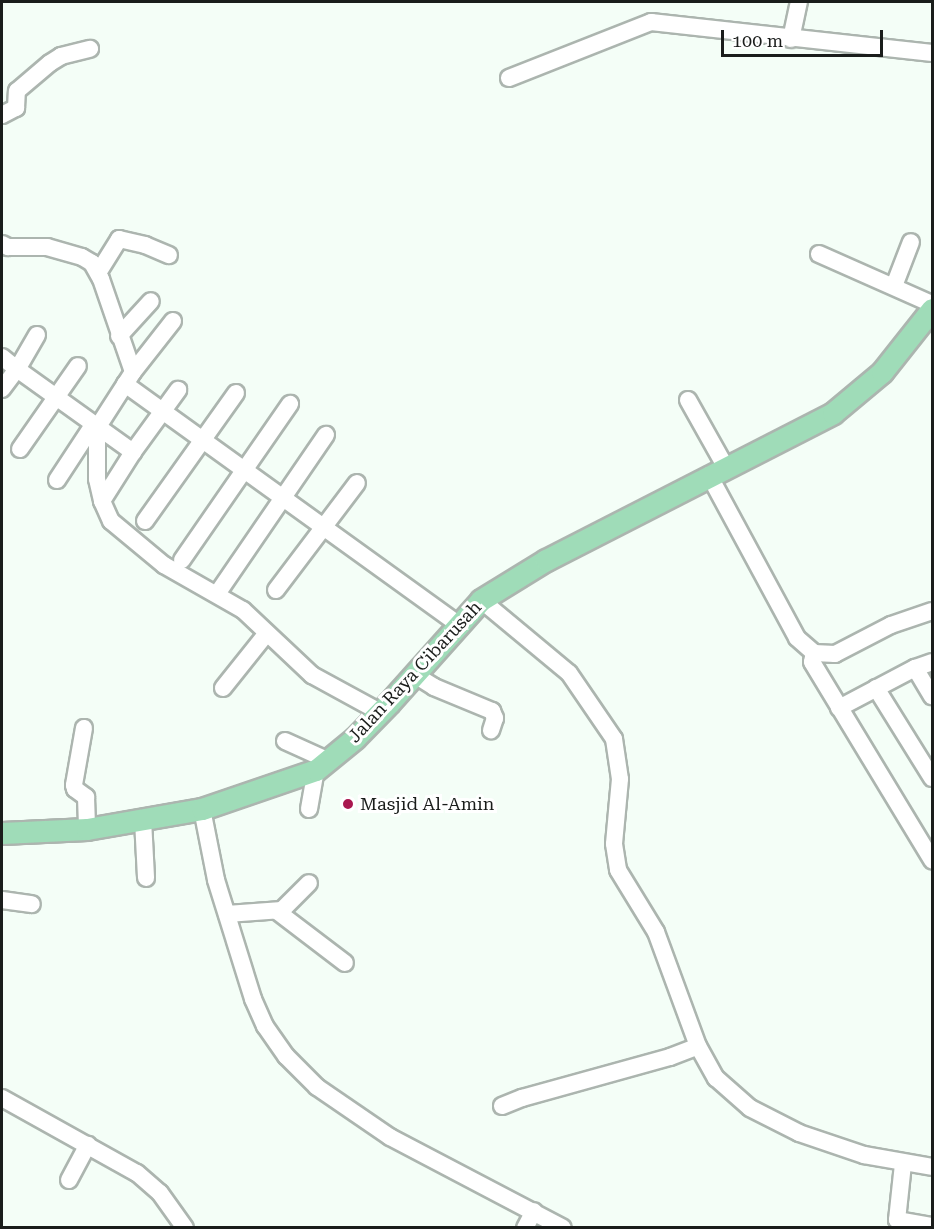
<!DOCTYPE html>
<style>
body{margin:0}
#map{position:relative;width:934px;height:1229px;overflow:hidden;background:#f4fef7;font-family:"Roboto Serif",serif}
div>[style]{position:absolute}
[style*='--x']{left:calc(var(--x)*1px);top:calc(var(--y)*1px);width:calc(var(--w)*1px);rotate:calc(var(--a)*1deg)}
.roads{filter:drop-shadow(2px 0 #acb5af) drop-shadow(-2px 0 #acb5af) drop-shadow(0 2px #acb5af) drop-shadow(0 -2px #acb5af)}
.minor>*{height:16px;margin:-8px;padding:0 8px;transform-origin:8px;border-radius:8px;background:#fff}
.major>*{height:21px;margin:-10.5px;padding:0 10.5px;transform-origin:10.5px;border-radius:10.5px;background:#9fdcb8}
.dots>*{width:16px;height:16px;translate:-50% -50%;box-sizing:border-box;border:3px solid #fff;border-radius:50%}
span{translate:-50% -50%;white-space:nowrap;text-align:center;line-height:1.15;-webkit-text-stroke:6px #fff;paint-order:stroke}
.street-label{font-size:18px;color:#1a1d1b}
.poi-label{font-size:18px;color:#1a1d1b}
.left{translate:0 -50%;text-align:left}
.frame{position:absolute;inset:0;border:3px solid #1a1d1b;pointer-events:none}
.scale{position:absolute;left:721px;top:30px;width:162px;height:27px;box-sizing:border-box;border:3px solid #1a1d1b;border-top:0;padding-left:8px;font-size:18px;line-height:21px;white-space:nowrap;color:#1a1d1b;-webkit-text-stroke:4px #fff;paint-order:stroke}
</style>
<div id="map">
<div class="roads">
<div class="minor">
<i style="--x:791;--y:39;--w:38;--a:-78"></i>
<i style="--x:509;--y:78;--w:153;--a:-21.5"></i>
<i style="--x:651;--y:22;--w:283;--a:6.3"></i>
<i style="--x:2;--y:115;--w:16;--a:-27"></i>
<i style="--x:16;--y:108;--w:17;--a:-87"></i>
<i style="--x:17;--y:91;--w:43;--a:-40.3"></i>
<i style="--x:50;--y:63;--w:13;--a:-32"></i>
<i style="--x:61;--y:56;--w:30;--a:-14"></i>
<i style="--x:2;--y:244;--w:7;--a:27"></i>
<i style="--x:8;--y:247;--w:39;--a:0"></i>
<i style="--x:47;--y:247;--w:36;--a:16"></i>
<i style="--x:82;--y:257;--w:12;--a:31"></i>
<i style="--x:92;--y:263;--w:18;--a:61"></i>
<i style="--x:101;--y:279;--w:98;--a:71"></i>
<i style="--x:819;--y:254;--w:124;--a:23.9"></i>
<i style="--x:98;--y:273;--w:40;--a:-58"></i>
<i style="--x:119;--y:239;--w:27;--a:13"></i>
<i style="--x:145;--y:245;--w:26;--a:23"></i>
<i style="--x:894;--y:286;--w:47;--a:-68.9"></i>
<i style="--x:173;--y:321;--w:65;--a:128.1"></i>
<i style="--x:133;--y:372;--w:67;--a:122.7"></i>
<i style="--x:97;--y:428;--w:51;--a:90"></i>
<i style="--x:97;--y:479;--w:23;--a:77"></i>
<i style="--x:102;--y:501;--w:22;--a:66"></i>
<i style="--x:111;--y:521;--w:69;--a:39.7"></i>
<i style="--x:164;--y:565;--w:91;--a:29.7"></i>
<i style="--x:243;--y:610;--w:95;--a:43.3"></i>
<i style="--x:312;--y:675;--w:77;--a:28.6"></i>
<i style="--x:37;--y:335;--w:39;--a:120"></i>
<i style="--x:17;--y:369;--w:143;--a:35.6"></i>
<i style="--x:119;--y:336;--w:47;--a:-47.6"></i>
<i style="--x:2;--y:357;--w:19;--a:39"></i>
<i style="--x:17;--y:369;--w:25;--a:127"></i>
<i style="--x:125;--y:384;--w:410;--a:35.8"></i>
<i style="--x:688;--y:400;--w:76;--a:60.7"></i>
<i style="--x:20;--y:449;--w:101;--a:-55.1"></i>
<i style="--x:709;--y:475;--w:185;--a:61.6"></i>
<i style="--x:797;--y:638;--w:23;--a:41"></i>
<i style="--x:814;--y:653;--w:21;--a:3"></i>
<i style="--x:835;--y:654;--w:63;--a:-27.4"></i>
<i style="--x:891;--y:625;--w:43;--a:-18.9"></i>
<i style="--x:57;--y:480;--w:66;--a:-56.8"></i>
<i style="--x:102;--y:501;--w:58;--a:-57.7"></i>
<i style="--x:133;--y:452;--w:77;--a:-54"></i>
<i style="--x:145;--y:521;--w:157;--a:-54.6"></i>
<i style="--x:182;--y:560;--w:190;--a:-55.3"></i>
<i style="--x:276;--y:590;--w:134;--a:-52.9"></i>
<i style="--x:217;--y:594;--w:193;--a:-55.6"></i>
<i style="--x:481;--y:600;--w:114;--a:39.7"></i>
<i style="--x:569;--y:673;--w:80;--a:55.7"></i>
<i style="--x:614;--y:739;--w:40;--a:81.5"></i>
<i style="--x:620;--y:779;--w:65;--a:95.3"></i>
<i style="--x:614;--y:844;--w:26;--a:81"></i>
<i style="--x:618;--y:870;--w:73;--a:58.5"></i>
<i style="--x:656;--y:932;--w:121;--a:69.8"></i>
<i style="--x:698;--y:1046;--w:37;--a:61"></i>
<i style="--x:716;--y:1078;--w:45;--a:41.4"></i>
<i style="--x:750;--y:1108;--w:55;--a:27"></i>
<i style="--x:799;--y:1133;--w:69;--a:18.7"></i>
<i style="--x:864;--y:1155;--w:69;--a:10"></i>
<i style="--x:814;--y:653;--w:9;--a:103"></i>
<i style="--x:812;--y:662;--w:232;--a:58.8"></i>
<i style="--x:915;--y:668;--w:33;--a:59"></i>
<i style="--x:415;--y:675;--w:22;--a:32"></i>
<i style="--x:434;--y:687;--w:63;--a:22.5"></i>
<i style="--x:492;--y:711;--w:8;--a:67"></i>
<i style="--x:495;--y:718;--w:13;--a:108"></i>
<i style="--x:223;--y:688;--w:70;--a:-51.3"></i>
<i style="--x:876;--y:688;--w:106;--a:58.1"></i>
<i style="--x:839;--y:708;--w:86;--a:-27.8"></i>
<i style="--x:915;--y:668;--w:18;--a:-19"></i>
<i style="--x:84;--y:728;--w:58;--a:100"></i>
<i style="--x:74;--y:785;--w:4;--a:76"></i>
<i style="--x:75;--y:789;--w:14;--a:36"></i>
<i style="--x:86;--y:797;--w:32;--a:88"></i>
<i style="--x:285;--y:741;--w:48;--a:24.4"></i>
<i style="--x:202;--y:809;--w:72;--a:78.8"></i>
<i style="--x:216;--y:880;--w:125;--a:72.7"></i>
<i style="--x:253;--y:999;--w:30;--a:66"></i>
<i style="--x:265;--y:1026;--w:37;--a:55"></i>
<i style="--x:286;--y:1056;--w:44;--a:45"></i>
<i style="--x:317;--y:1087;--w:88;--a:34.4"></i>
<i style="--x:390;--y:1137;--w:195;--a:27.7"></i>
<i style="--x:309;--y:809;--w:40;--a:-80"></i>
<i style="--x:143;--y:820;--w:58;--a:87"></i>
<i style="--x:2;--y:900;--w:30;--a:8"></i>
<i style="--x:278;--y:912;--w:84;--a:37.3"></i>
<i style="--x:227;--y:914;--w:55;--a:-4.2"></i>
<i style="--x:282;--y:910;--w:38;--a:-45"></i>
<i style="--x:2;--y:1098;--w:154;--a:29.1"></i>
<i style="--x:137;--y:1173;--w:30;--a:41"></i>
<i style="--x:160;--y:1193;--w:43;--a:54.5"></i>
<i style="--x:502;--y:1106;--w:22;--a:-22"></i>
<i style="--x:522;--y:1098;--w:154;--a:-15.5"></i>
<i style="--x:670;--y:1057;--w:30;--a:-21"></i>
<i style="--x:903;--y:1164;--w:56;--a:96.1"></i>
<i style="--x:897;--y:1220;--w:36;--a:10"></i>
<i style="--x:69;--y:1180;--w:40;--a:-62"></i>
<i style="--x:525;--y:1228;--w:19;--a:-62"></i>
</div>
<div class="major">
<i style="--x:2;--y:833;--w:85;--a:-2.7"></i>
<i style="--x:87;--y:829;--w:117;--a:-9.9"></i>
<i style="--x:202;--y:809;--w:120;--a:-18.9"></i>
<i style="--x:316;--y:770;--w:50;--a:-39.4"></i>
<i style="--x:355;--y:738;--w:49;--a:-45.8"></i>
<i style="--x:389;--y:703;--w:138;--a:-48.2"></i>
<i style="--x:481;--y:600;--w:76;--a:-31.6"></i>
<i style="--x:546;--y:560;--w:322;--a:-27.1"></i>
<i style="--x:833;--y:413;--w:64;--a:-39.9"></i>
<i style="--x:882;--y:372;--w:80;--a:-51.6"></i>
</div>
</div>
<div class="dots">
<i style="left:348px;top:804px;background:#a9174f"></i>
</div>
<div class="street-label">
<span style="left:415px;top:672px;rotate:-47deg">Jalan Raya Cibarusah</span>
</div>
<div class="poi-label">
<span class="left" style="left:360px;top:804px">Masjid Al-Amin</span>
</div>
<div class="frame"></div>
<div class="scale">100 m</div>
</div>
